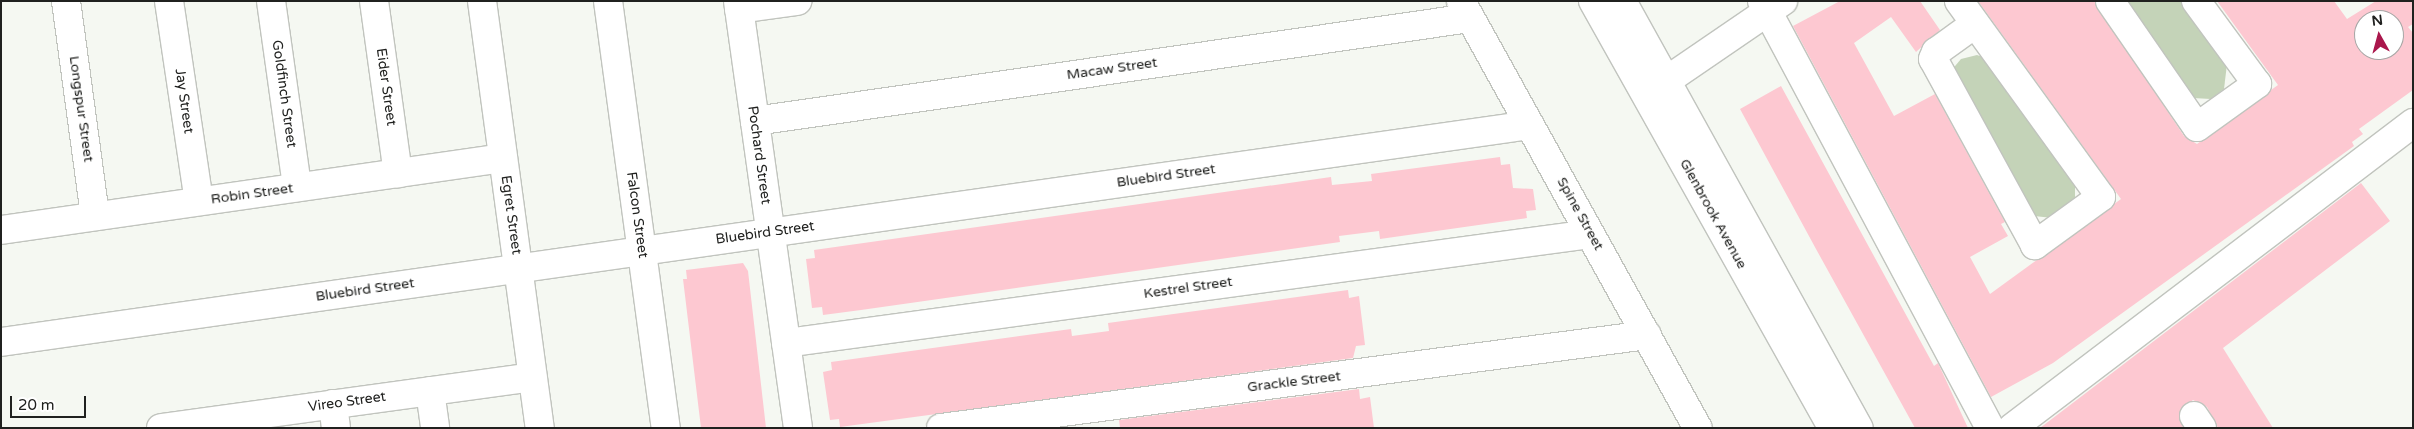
<!DOCTYPE html>
<style>
body{margin:0}
#map{position:relative;width:2414px;height:429px;overflow:hidden;background:#f5f8f2;font-family:"Varela Round",sans-serif}
div>[style]{position:absolute}
[style*='--x']{left:calc(var(--x)*1px);top:calc(var(--y)*1px);width:calc(var(--w)*1px);rotate:calc(var(--a)*1deg)}
.green>*{inset:0;background:#c4d3b8}
.building>*{inset:0;background:#fdc8d1}
.roads{filter:drop-shadow(1px 0 #c1c4be) drop-shadow(-1px 0 #c1c4be) drop-shadow(0 1px #c1c4be) drop-shadow(0 -1px #c1c4be)}
.street>*{height:28px;margin:-14px;padding:0 14px;transform-origin:14px;border-radius:14px;background:#fff}
.secondary>*{height:28px;margin:-14px;padding:0 14px;transform-origin:14px;border-radius:14px;background:#fff}
span{translate:-50% -50%;white-space:nowrap;text-align:center;line-height:1.15;-webkit-text-stroke:4.5px #fff;paint-order:stroke}
.street-label{font-size:14px;color:#20211f}
.frame{position:absolute;inset:0;border:2px solid #20211f;pointer-events:none}
.north{position:absolute;left:2354px;top:10px;width:50px;height:50px;box-sizing:border-box;background:#fff;border:1px solid #a6a6a5;border-radius:50%;rotate:353deg;font-size:14px;font-weight:700;line-height:20px;text-align:center;color:#20211f}
.north::after{content:'';display:block;margin:auto;width:18px;height:22px;background:#aa174c;clip-path:polygon(50% 0,100% 100%,50% 72%,0 100%)}
.scale{position:absolute;left:10px;top:396px;width:76px;height:22px;box-sizing:border-box;border:2px solid #20211f;border-top:0;padding-left:6px;font-size:15px;line-height:18px;white-space:nowrap;color:#20211f;-webkit-text-stroke:4px #fff;paint-order:stroke}
</style>
<div id="map">
<div class="green">
<i style="clip-path:polygon(2122px 1px,2183px 1px,2227px 64px,2224px 89px,2211px 99px,2193px 98px)"></i>
<i style="clip-path:polygon(1977px 55px,1985px 58px,2075px 181px,2075px 200px,2053px 218px,2034px 216px,1950px 72px,1961px 59px)"></i>
</div>
<div class="building">
<i style="clip-path:polygon(evenodd,1840px 1px,1920px 1px,1940px 30px,1916px 52px,1891px 17px,1854px 43px,1894px 116px,1935px 94px,2005px 222px,2001px 224px,2008px 236px,1970px 257px,1990px 294px,2121px 199px,1978px 1px,2094px 1px,2184px 136px,2197px 144px,2278px 85px,2217px 1px,2334px 1px,2347px 19px,2376px 1px,2413px 1px,2413px 24px,2408px 27px,2413px 33px,2413px 90px,2359px 129px,2363px 134px,2352px 142px,2354px 146px,2053px 363px,1991px 397px,1793px 26px,1840px 1px,2364px 20px,2394px 20px,2394px 50px,2364px 50px,2364px 20px)"></i>
<i style="clip-path:polygon(1781px 86px,1934px 366px,1938px 363px,1968px 428px,1915px 428px,1816px 249px,1740px 109px)"></i>
<i style="clip-path:polygon(1500px 157px,1501px 165px,1510px 164px,1513px 188px,1533px 189px,1536px 210px,1526px 211px,1527px 218px,1380px 239px,1379px 231px,1339px 236px,1340px 242px,861px 310px,823px 315px,822px 307px,812px 308px,806px 259px,815px 258px,814px 250px,1303px 181px,1331px 177px,1332px 185px,1372px 181px,1371px 174px)"></i>
<i style="clip-path:polygon(2361px 183px,2390px 221px,2223px 348px,2273px 428px,2218px 428px,2207px 407px,2193px 400px,2180px 410px,2183px 428px,2040px 428px)"></i>
<i style="clip-path:polygon(743px 263px,748px 271px,766px 428px,701px 428px,683px 279px,687px 279px,686px 270px)"></i>
<i style="clip-path:polygon(1348px 290px,1349px 298px,1359px 296px,1365px 345px,1356px 346px,1353px 358px,840px 427px,839px 419px,830px 420px,823px 372px,832px 370px,831px 362px,1071px 329px,1072px 336px,1109px 331px,1108px 323px)"></i>
<i style="clip-path:polygon(1359px 389px,1360px 399px,1370px 397px,1374px 428px,1120px 428px,1119px 420px)"></i>
</div>
<div class="roads">
<div class="street">
<i style="--x:66;--y:1;--w:217;--a:82.3"></i>
<i style="--x:169;--y:1;--w:202;--a:81.5"></i>
<i style="--x:271;--y:1;--w:188;--a:82"></i>
<i style="--x:374;--y:1;--w:174;--a:82.1"></i>
<i style="--x:482;--y:1;--w:431;--a:82.3"></i>
<i style="--x:608;--y:1;--w:431;--a:82.3"></i>
<i style="--x:738;--y:1;--w:431;--a:82"></i>
<i style="--x:1461;--y:1;--w:488;--a:61"></i>
<i style="--x:1762;--y:1;--w:484;--a:61.9"></i>
<i style="--x:1959;--y:1;--w:242;--a:54.1"></i>
<i style="--x:2101;--y:197;--w:82;--a:144"></i>
<i style="--x:2035;--y:245;--w:212;--a:-118.7"></i>
<i style="--x:1933;--y:59;--w:8;--a:-67"></i>
<i style="--x:1936;--y:52;--w:48;--a:-35.7"></i>
<i style="--x:2110;--y:1;--w:153;--a:55.4"></i>
<i style="--x:2197;--y:127;--w:74;--a:-35.6"></i>
<i style="--x:2257;--y:84;--w:103;--a:-126.3"></i>
<i style="--x:739;--y:9;--w:59;--a:-7.9"></i>
<i style="--x:1666;--y:81;--w:142;--a:-34.4"></i>
<i style="--x:755;--y:121;--w:722;--a:-8.2"></i>
<i style="--x:1;--y:230;--w:507;--a:-8.16"></i>
<i style="--x:1;--y:342;--w:1544;--a:-8.08"></i>
<i style="--x:786;--y:343;--w:811;--a:-7.72"></i>
<i style="--x:430;--y:391;--w:37;--a:82"></i>
<i style="--x:333;--y:404;--w:24;--a:83"></i>
<i style="--x:2194;--y:416;--w:14;--a:56"></i>
<i style="--x:161;--y:428;--w:375;--a:-7.8"></i>
<i style="--x:941;--y:428;--w:712;--a:-7.5"></i>
<i style="--x:2012;--y:428;--w:504;--a:-37.26"></i>
</div>
<div class="secondary">
<i style="--x:1593;--y:1;--w:490;--a:60.7"></i>
<i style="--x:1622;--y:1;--w:488;--a:61"></i>
</div>
</div>
<div class="street-label">
<span style="left:1112px;top:69px;rotate:-8deg">Macaw Street</span>
<span style="left:386px;top:87px;rotate:82deg">Eider Street</span>
<span style="left:284px;top:94px;rotate:82deg">Goldfinch Street</span>
<span style="left:184px;top:101px;rotate:82deg">Jay Street</span>
<span style="left:81px;top:109px;rotate:82deg">Longspur Street</span>
<span style="left:759px;top:155px;rotate:82deg">Pochard Street</span>
<span style="left:1166px;top:176px;rotate:-8deg">Bluebird Street</span>
<span style="left:252px;top:194px;rotate:-8deg">Robin Street</span>
<span style="left:1580px;top:214px;rotate:61deg">Spine Street</span>
<span style="left:1713px;top:214px;rotate:61deg">Glenbrook Avenue</span>
<span style="left:511px;top:215px;rotate:82deg">Egret Street</span>
<span style="left:637px;top:215px;rotate:82deg">Falcon Street</span>
<span style="left:765px;top:233px;rotate:-8deg">Bluebird Street</span>
<span style="left:1188px;top:288px;rotate:-8deg">Kestrel Street</span>
<span style="left:365px;top:290px;rotate:-8deg">Bluebird Street</span>
<span style="left:1294px;top:382px;rotate:-7deg">Grackle Street</span>
<span style="left:347px;top:402px;rotate:-8deg">Vireo Street</span>
</div>
<div class="frame"></div>
<div class="north">N</div>
<div class="scale">20 m</div>
</div>
